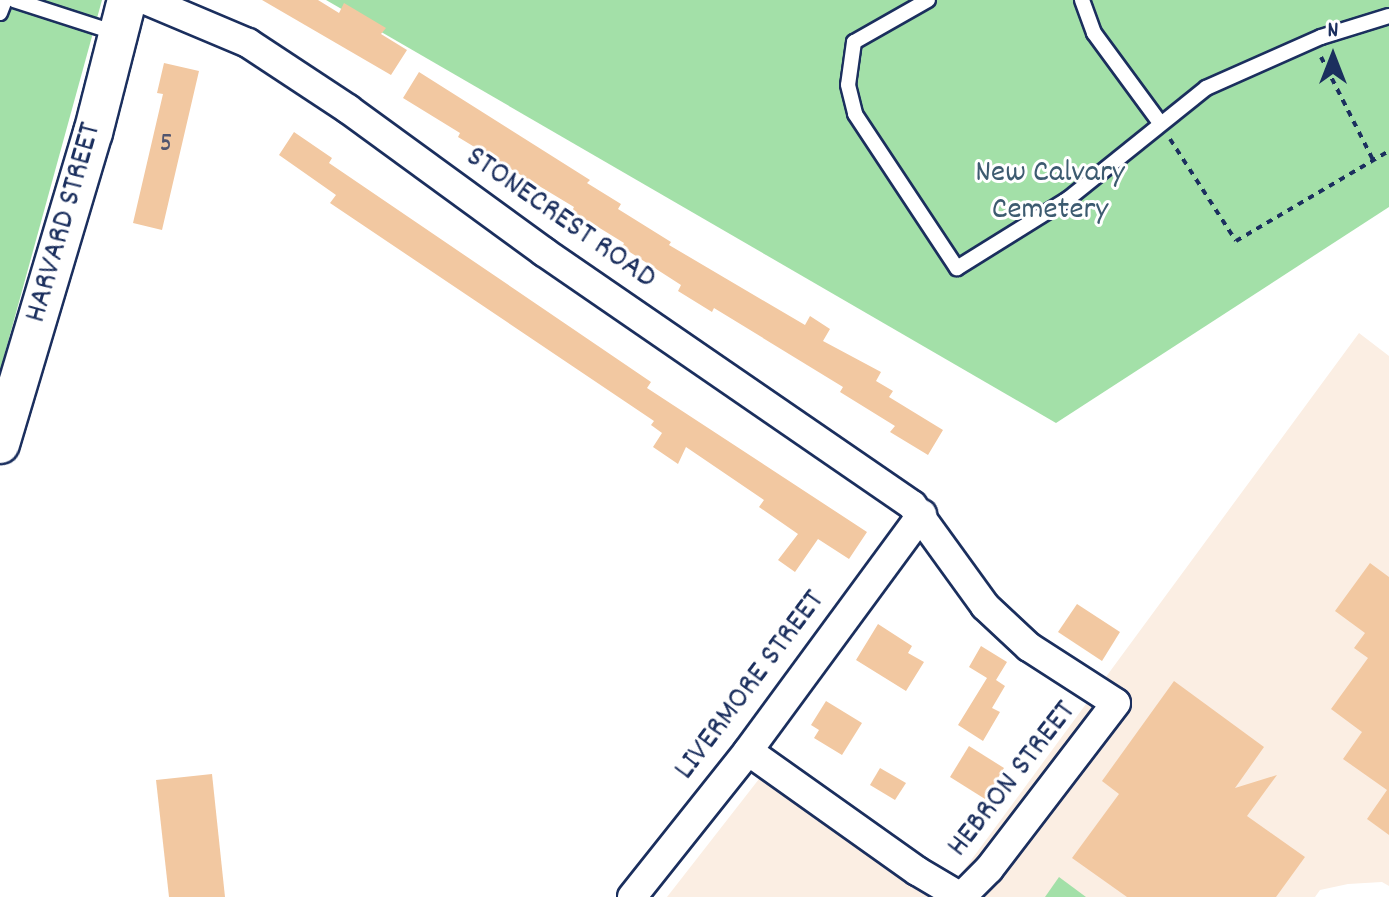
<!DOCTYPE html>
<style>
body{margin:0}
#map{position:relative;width:1389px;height:897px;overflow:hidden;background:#fff;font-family:Dekko,sans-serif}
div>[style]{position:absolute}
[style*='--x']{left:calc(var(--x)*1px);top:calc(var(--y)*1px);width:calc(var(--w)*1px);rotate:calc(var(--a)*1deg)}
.built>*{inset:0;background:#fbeee3}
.green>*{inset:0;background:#a3e0a8}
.building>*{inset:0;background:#f2c8a1}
.path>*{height:4px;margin-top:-2px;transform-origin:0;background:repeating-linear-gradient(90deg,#1b2f5e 0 6px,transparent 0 12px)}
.roads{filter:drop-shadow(2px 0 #1b2f5e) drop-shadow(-2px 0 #1b2f5e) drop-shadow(0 2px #1b2f5e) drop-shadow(0 -2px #1b2f5e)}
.lane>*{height:14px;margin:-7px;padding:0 7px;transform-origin:7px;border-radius:7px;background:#fff}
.street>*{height:28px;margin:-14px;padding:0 14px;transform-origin:14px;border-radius:14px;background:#fff}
.secondary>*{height:38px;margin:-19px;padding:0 19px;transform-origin:19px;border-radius:19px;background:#fff}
span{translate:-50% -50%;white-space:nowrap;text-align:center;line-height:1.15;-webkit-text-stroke:6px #fff;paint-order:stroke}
.number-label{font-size:28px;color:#51556f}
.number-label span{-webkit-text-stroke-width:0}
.park-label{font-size:32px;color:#3d5b70}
.street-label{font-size:32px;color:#1b2f5e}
.north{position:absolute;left:1293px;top:16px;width:80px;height:80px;-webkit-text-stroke:6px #fff;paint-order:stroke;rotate:0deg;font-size:22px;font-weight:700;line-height:32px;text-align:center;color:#1b2f5e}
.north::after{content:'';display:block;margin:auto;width:28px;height:36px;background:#1b2f5e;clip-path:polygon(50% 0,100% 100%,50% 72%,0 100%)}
</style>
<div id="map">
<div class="built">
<i style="clip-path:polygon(1359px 333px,1389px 356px,1389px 886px,1382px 882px,1348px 884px,1320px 890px,1315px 897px,944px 897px)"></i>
<i style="clip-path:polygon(759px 779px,932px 897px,667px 897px)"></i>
</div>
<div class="green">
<i style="clip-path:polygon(0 0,102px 0,0 371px)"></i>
<i style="clip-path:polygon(326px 0,1389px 0,1389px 207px,1056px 423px)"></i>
<i style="clip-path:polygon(1059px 877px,1086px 897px,1045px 897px)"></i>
</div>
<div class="building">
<i style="clip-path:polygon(262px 0,318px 0,339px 13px,344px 3px,386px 28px,381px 34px,407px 50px,391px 75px)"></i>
<i style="clip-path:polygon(164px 63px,199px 71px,162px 230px,133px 223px,163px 94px,157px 93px)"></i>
<i style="clip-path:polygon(419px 72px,590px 180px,587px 183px,621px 204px,618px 209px,671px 242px,669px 245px,805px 325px,810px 316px,830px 329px,823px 341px,881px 372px,876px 381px,893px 391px,889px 397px,943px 430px,928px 455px,890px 432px,895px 426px,840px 392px,843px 387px,714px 308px,712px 312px,678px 291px,681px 285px,622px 247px,624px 243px,572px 211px,574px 207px,458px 137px,460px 133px,403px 98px)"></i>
<i style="clip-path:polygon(294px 132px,332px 158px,329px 163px,651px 382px,647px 388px,867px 532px,849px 559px,818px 539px,795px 572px,778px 560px,798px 534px,759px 507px,764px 500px,686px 447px,678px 464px,653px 447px,662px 433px,651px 425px,654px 421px,330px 203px,336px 195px,279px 155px)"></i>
<i style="clip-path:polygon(1370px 563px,1389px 577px,1389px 835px,1367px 819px,1387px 790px,1343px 759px,1362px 732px,1331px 709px,1368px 658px,1354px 648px,1365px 633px,1335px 611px)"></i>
<i style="clip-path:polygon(1077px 604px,1120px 632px,1102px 661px,1058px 632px)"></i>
<i style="clip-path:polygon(878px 624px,912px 646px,908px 653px,924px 662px,906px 691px,856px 660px)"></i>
<i style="clip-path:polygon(981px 646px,1007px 662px,996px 680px,1005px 686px,992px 708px,1000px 712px,983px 741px,958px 725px,987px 678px,969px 667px)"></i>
<i style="clip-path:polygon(1174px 681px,1264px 747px,1235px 788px,1277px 775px,1247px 816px,1305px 857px,1276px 897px,1127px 897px,1072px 858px,1119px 794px,1102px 781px)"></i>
<i style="clip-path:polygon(826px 701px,862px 723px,842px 755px,814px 738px,819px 730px,811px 725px)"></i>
<i style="clip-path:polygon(969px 746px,1004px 768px,985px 799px,950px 777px)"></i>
<i style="clip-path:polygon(880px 768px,906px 783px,895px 800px,870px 785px)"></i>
<i style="clip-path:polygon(212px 774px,225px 897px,169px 897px,156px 780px)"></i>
</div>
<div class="path">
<i style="--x:1321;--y:57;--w:115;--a:63.2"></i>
<i style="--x:1170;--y:139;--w:121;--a:57.1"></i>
<i style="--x:1236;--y:241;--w:178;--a:-30.5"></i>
</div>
<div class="roads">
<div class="lane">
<i style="--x:14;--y:0;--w:107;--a:17.9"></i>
<i style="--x:928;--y:0;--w:85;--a:150.4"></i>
<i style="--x:854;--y:42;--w:43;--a:97.9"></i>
<i style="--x:848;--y:85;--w:30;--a:76"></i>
<i style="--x:855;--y:114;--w:185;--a:56.5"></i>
<i style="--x:957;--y:268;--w:131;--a:-31.9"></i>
<i style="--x:1068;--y:199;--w:177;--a:-38.8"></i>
<i style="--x:1206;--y:88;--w:126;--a:-23.9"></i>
<i style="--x:1321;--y:37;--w:71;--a:-17.2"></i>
<i style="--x:1082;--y:0;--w:35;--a:70"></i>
<i style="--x:1094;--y:33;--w:112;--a:53.7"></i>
<i style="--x:0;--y:13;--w:14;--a:-69"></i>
</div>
<div class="street">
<i style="--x:146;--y:0;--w:111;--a:22.9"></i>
<i style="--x:248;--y:43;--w:120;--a:33.4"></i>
<i style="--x:348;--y:109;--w:243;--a:36.1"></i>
<i style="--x:544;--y:252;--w:447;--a:34.5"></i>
<i style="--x:912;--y:505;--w:125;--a:54.1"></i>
<i style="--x:985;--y:606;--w:60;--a:43"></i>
<i style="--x:1029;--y:647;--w:103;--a:32.8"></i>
<i style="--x:1116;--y:703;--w:209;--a:127.4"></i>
<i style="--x:989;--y:869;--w:40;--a:135"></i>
<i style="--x:961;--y:897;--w:51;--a:-149.4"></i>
<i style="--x:917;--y:871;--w:207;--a:-144.6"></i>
<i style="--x:632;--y:897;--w:186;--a:-51.5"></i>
<i style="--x:748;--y:751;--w:294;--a:-53.7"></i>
</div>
<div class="secondary">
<i style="--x:0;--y:444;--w:325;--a:-73.4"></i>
<i style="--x:93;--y:133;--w:137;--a:-75.7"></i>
</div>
</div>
<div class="number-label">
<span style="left:166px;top:145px">5</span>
</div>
<div class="park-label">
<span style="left:1050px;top:193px">New Calvary<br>Cemetery</span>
</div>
<div class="street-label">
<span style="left:560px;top:219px;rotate:35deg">STONECREST ROAD</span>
<span style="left:65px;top:223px;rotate:-74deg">HARVARD STREET</span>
<span style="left:751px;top:686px;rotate:-53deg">LIVERMORE STREET</span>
<span style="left:1013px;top:780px;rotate:-52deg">HEBRON STREET</span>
</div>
<div class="north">N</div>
</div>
